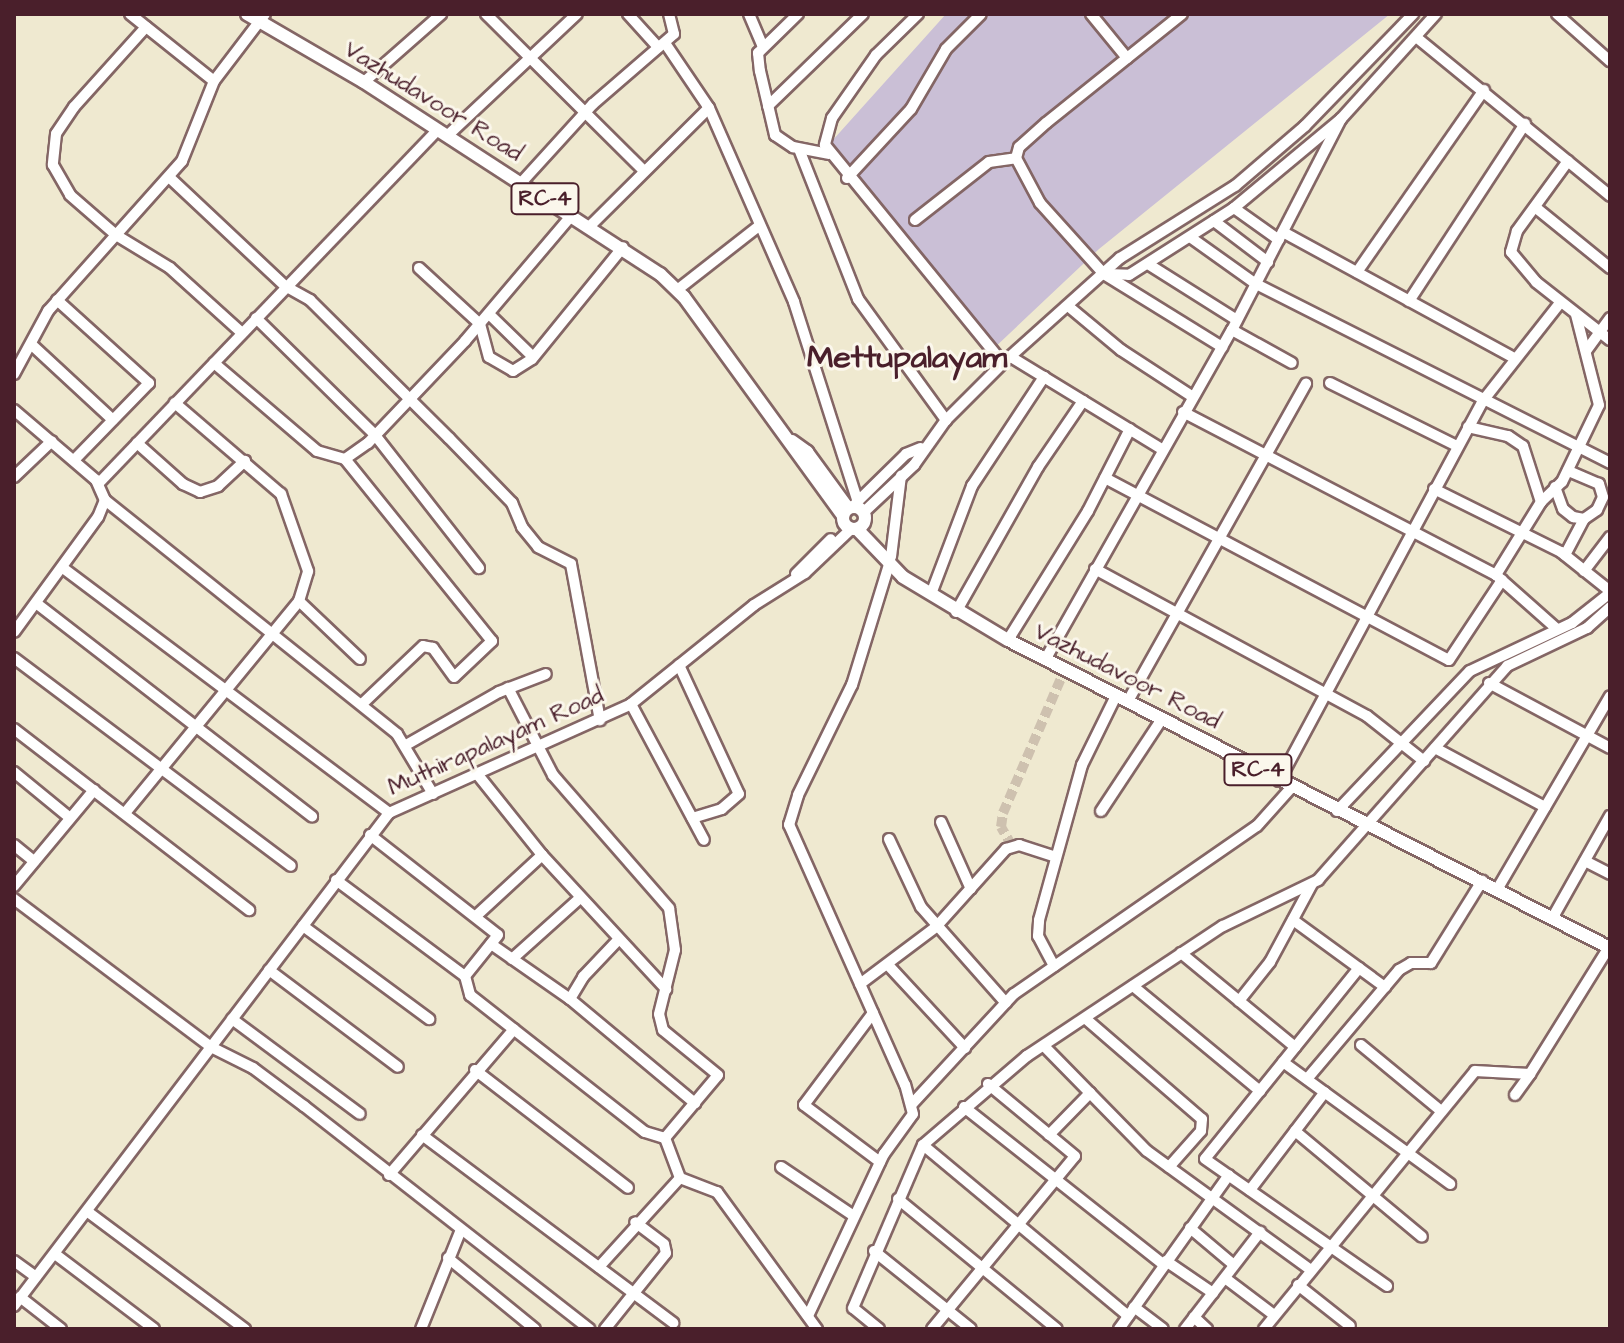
<!DOCTYPE html>
<style>
body{margin:0}
#map{position:relative;width:1624px;height:1343px;overflow:hidden;background:#efe9d0;font-family:"Architects Daughter",sans-serif}
div>[style]{position:absolute}
[style*='--x']{left:calc(var(--x)*1px);top:calc(var(--y)*1px);width:calc(var(--w)*1px);rotate:calc(var(--a)*1deg)}
.industrial>*{inset:0;background:#cabfd6}
.minor-tunnel>*{height:10px;margin-top:-5px;transform-origin:0;background:repeating-linear-gradient(90deg,#cec1af 0 10px,transparent 0 15px)}
.roads{filter:drop-shadow(2px 0 #846665) drop-shadow(-2px 0 #846665) drop-shadow(0 2px #846665) drop-shadow(0 -2px #846665)}
.minor>*{height:10px;margin:-5px;padding:0 5px;transform-origin:5px;border-radius:5px;background:#fff}
.major>*{height:12px;margin:-6px;padding:0 6px;transform-origin:6px;border-radius:6px;background:#fff}
.major>.ring{margin:-6px;padding:0;box-sizing:content-box;background:none;border:12px solid #fff;border-radius:50%}
span{translate:-50% -50%;white-space:nowrap;text-align:center;line-height:1.15;-webkit-text-stroke:6px #fbf7ec;paint-order:stroke}
.shield-label span{padding:2px 6px;background:#fbf7ec;border:2px solid;border-radius:6px;-webkit-text-stroke-width:0}
.shield-label{font-size:22px;color:#4a1f2b;font-weight:700}
.street-label{font-size:24px;color:#4a1f2b}
.district-label{font-size:32px;color:#4a1f2b;font-weight:700}
.frame{position:absolute;inset:0;border:16px solid #4a1f2b;pointer-events:none}
</style>
<div id="map">
<div class="industrial">
<i style="clip-path:polygon(946px 14px,1390px 14px,1099px 249px,992px 350px,823px 151px)"></i>
</div>
<div class="minor-tunnel">
<i style="--x:1012;--y:846;--w:22;--a:-120"></i>
<i style="--x:1001;--y:827;--w:14;--a:-82"></i>
<i style="--x:1003;--y:813;--w:157;--a:-66.7"></i>
</div>
<div class="roads">
<div class="minor">
<i style="--x:130;--y:14;--w:107;--a:38.6"></i>
<i style="--x:486;--y:14;--w:221;--a:44.8"></i>
<i style="--x:628;--y:14;--w:45;--a:47.7"></i>
<i style="--x:749;--y:14;--w:36;--a:67"></i>
<i style="--x:798;--y:14;--w:56;--a:135.7"></i>
<i style="--x:758;--y:53;--w:18;--a:84"></i>
<i style="--x:760;--y:71;--w:66;--a:76.8"></i>
<i style="--x:775;--y:135;--w:22;--a:34"></i>
<i style="--x:793;--y:147;--w:36;--a:11"></i>
<i style="--x:918;--y:14;--w:59;--a:135.7"></i>
<i style="--x:876;--y:55;--w:77;--a:124.9"></i>
<i style="--x:832;--y:118;--w:28;--a:105"></i>
<i style="--x:825;--y:145;--w:281;--a:50.8"></i>
<i style="--x:1091;--y:14;--w:57;--a:50.7"></i>
<i style="--x:1182;--y:14;--w:174;--a:141.3"></i>
<i style="--x:1046;--y:123;--w:36;--a:138"></i>
<i style="--x:1019;--y:147;--w:11;--a:105"></i>
<i style="--x:1016;--y:158;--w:51;--a:61.9"></i>
<i style="--x:1040;--y:203;--w:96;--a:48"></i>
<i style="--x:1104;--y:274;--w:139;--a:31.7"></i>
<i style="--x:1557;--y:14;--w:71;--a:41.6"></i>
<i style="--x:146;--y:27;--w:108;--a:132"></i>
<i style="--x:74;--y:107;--w:32;--a:124"></i>
<i style="--x:56;--y:134;--w:31;--a:96"></i>
<i style="--x:53;--y:165;--w:34;--a:60"></i>
<i style="--x:70;--y:195;--w:61;--a:41"></i>
<i style="--x:116;--y:235;--w:63;--a:31.4"></i>
<i style="--x:170;--y:268;--w:97;--a:42.1"></i>
<i style="--x:1416;--y:37;--w:251;--a:39.3"></i>
<i style="--x:665;--y:43;--w:78;--a:55.9"></i>
<i style="--x:709;--y:108;--w:212;--a:66.3"></i>
<i style="--x:794;--y:302;--w:210;--a:72.3"></i>
<i style="--x:364;--y:82;--w:103;--a:-41.4"></i>
<i style="--x:768;--y:106;--w:132;--a:-44.1"></i>
<i style="--x:447;--y:136;--w:178;--a:-43.2"></i>
<i style="--x:799;--y:149;--w:161;--a:68.5"></i>
<i style="--x:858;--y:299;--w:150;--a:54"></i>
<i style="--x:1568;--y:161;--w:87;--a:126.1"></i>
<i style="--x:1517;--y:231;--w:22;--a:106"></i>
<i style="--x:1511;--y:252;--w:39;--a:50"></i>
<i style="--x:1536;--y:282;--w:94;--a:38.1"></i>
<i style="--x:169;--y:177;--w:159;--a:43.2"></i>
<i style="--x:285;--y:286;--w:29;--a:29"></i>
<i style="--x:310;--y:300;--w:196;--a:44.8"></i>
<i style="--x:449;--y:438;--w:91;--a:45.9"></i>
<i style="--x:512;--y:503;--w:26;--a:67"></i>
<i style="--x:522;--y:527;--w:26;--a:51"></i>
<i style="--x:538;--y:547;--w:37;--a:27"></i>
<i style="--x:571;--y:564;--w:159;--a:79.5"></i>
<i style="--x:847;--y:178;--w:94;--a:-47.2"></i>
<i style="--x:911;--y:109;--w:69;--a:-59.7"></i>
<i style="--x:946;--y:49;--w:49;--a:-45"></i>
<i style="--x:521;--y:183;--w:107;--a:-47.7"></i>
<i style="--x:593;--y:104;--w:107;--a:-40.8"></i>
<i style="--x:674;--y:34;--w:21;--a:-104"></i>
<i style="--x:1535;--y:207;--w:97;--a:39.1"></i>
<i style="--x:1234;--y:208;--w:55;--a:35.4"></i>
<i style="--x:915;--y:220;--w:94;--a:-38.1"></i>
<i style="--x:989;--y:162;--w:27;--a:-8"></i>
<i style="--x:1214;--y:221;--w:68;--a:37.2"></i>
<i style="--x:589;--y:227;--w:169;--a:-44.8"></i>
<i style="--x:1283;--y:232;--w:263;--a:28.6"></i>
<i style="--x:1190;--y:237;--w:81;--a:35.5"></i>
<i style="--x:1256;--y:284;--w:397;--a:26.8"></i>
<i style="--x:1148;--y:264;--w:105;--a:32.2"></i>
<i style="--x:419;--y:268;--w:83;--a:42.6"></i>
<i style="--x:480;--y:324;--w:34;--a:75"></i>
<i style="--x:489;--y:357;--w:28;--a:30"></i>
<i style="--x:513;--y:371;--w:22;--a:-32"></i>
<i style="--x:532;--y:359;--w:144;--a:-50.9"></i>
<i style="--x:1357;--y:272;--w:222;--a:-55.1"></i>
<i style="--x:1106;--y:274;--w:23;--a:2"></i>
<i style="--x:1129;--y:275;--w:125;--a:-32.5"></i>
<i style="--x:1234;--y:208;--w:139;--a:-39.8"></i>
<i style="--x:1341;--y:119;--w:142;--a:-47.9"></i>
<i style="--x:677;--y:290;--w:104;--a:-38"></i>
<i style="--x:57;--y:300;--w:124;--a:42.1"></i>
<i style="--x:149;--y:383;--w:107;--a:134.2"></i>
<i style="--x:1409;--y:301;--w:212;--a:-56.8"></i>
<i style="--x:1068;--y:306;--w:69;--a:39.7"></i>
<i style="--x:1121;--y:350;--w:86;--a:33.1"></i>
<i style="--x:489;--y:314;--w:56;--a:44.3"></i>
<i style="--x:256;--y:318;--w:167;--a:44.5"></i>
<i style="--x:375;--y:435;--w:169;--a:52"></i>
<i style="--x:1232;--y:330;--w:68;--a:28.8"></i>
<i style="--x:32;--y:345;--w:110;--a:42.8"></i>
<i style="--x:1586;--y:351;--w:41;--a:-54"></i>
<i style="--x:1011;--y:357;--w:177;--a:31.4"></i>
<i style="--x:214;--y:363;--w:135;--a:40.5"></i>
<i style="--x:317;--y:451;--w:29;--a:16"></i>
<i style="--x:345;--y:459;--w:28;--a:-35"></i>
<i style="--x:368;--y:443;--w:141;--a:-46.4"></i>
<i style="--x:465;--y:341;--w:165;--a:-49.7"></i>
<i style="--x:14;--y:374;--w:72;--a:-61.6"></i>
<i style="--x:48;--y:311;--w:201;--a:-48.2"></i>
<i style="--x:182;--y:161;--w:86;--a:-68.2"></i>
<i style="--x:214;--y:81;--w:84;--a:-52.7"></i>
<i style="--x:1330;--y:383;--w:142;--a:26.4"></i>
<i style="--x:14;--y:410;--w:108;--a:40.5"></i>
<i style="--x:96;--y:480;--w:22;--a:66"></i>
<i style="--x:105;--y:500;--w:18;--a:112"></i>
<i style="--x:98;--y:517;--w:142;--a:126.1"></i>
<i style="--x:1183;--y:412;--w:353;--a:27.5"></i>
<i style="--x:1496;--y:575;--w:81;--a:41.5"></i>
<i style="--x:1468;--y:427;--w:41;--a:12.7"></i>
<i style="--x:1508;--y:436;--w:18;--a:34"></i>
<i style="--x:1523;--y:446;--w:59;--a:72.2"></i>
<i style="--x:1541;--y:502;--w:86;--a:121.7"></i>
<i style="--x:137;--y:443;--w:62;--a:41.7"></i>
<i style="--x:183;--y:484;--w:19;--a:25"></i>
<i style="--x:200;--y:492;--w:19;--a:-18"></i>
<i style="--x:218;--y:486;--w:37;--a:-43"></i>
<i style="--x:345;--y:459;--w:234;--a:51.1"></i>
<i style="--x:492;--y:641;--w:52;--a:136.5"></i>
<i style="--x:454;--y:677;--w:36;--a:-126"></i>
<i style="--x:433;--y:648;--w:10;--a:-169"></i>
<i style="--x:423;--y:646;--w:84;--a:136.4"></i>
<i style="--x:14;--y:477;--w:52;--a:-43.5"></i>
<i style="--x:1105;--y:478;--w:389;--a:27.9"></i>
<i style="--x:1449;--y:660;--w:96;--a:-56.5"></i>
<i style="--x:99;--y:483;--w:489;--a:-46.2"></i>
<i style="--x:1555;--y:487;--w:23;--a:70"></i>
<i style="--x:1563;--y:509;--w:13;--a:39"></i>
<i style="--x:1573;--y:517;--w:11;--a:10"></i>
<i style="--x:1584;--y:519;--w:16;--a:-35"></i>
<i style="--x:1597;--y:510;--w:14;--a:-65"></i>
<i style="--x:1603;--y:497;--w:14;--a:-107"></i>
<i style="--x:1599;--y:484;--w:34;--a:-157"></i>
<i style="--x:1434;--y:489;--w:142;--a:26.4"></i>
<i style="--x:1561;--y:552;--w:63;--a:38.5"></i>
<i style="--x:105;--y:500;--w:374;--a:38.7"></i>
<i style="--x:397;--y:734;--w:70;--a:59"></i>
<i style="--x:1541;--y:502;--w:29;--a:-44"></i>
<i style="--x:1562;--y:482;--w:85;--a:-64.3"></i>
<i style="--x:1599;--y:405;--w:93;--a:-104.3"></i>
<i style="--x:856;--y:503;--w:70;--a:-44.4"></i>
<i style="--x:906;--y:454;--w:16;--a:-22"></i>
<i style="--x:864;--y:512;--w:69;--a:-43.2"></i>
<i style="--x:914;--y:465;--w:55;--a:-54.6"></i>
<i style="--x:946;--y:420;--w:81;--a:-45"></i>
<i style="--x:1003;--y:363;--w:157;--a:-41.9"></i>
<i style="--x:1120;--y:258;--w:136;--a:-32.1"></i>
<i style="--x:1235;--y:186;--w:92;--a:-40.6"></i>
<i style="--x:1305;--y:126;--w:156;--a:-46"></i>
<i style="--x:1565;--y:555;--w:41;--a:-62.2"></i>
<i style="--x:891;--y:557;--w:82;--a:-83"></i>
<i style="--x:63;--y:568;--w:408;--a:36.9"></i>
<i style="--x:1095;--y:569;--w:309;--a:28.4"></i>
<i style="--x:1367;--y:716;--w:73;--a:38.3"></i>
<i style="--x:1584;--y:571;--w:43;--a:-52.6"></i>
<i style="--x:796;--y:574;--w:49;--a:-45"></i>
<i style="--x:931;--y:594;--w:116;--a:-69.2"></i>
<i style="--x:972;--y:486;--w:131;--a:-56.6"></i>
<i style="--x:299;--y:601;--w:84;--a:43.6"></i>
<i style="--x:36;--y:603;--w:349;--a:37.7"></i>
<i style="--x:956;--y:612;--w:167;--a:-60.5"></i>
<i style="--x:1038;--y:467;--w:80;--a:-55.7"></i>
<i style="--x:1008;--y:640;--w:152;--a:-58.2"></i>
<i style="--x:1088;--y:511;--w:92;--a:-62.9"></i>
<i style="--x:14;--y:658;--w:346;--a:36.9"></i>
<i style="--x:1045;--y:660;--w:379;--a:-60.5"></i>
<i style="--x:1232;--y:330;--w:237;--a:-62.7"></i>
<i style="--x:679;--y:665;--w:142;--a:65.1"></i>
<i style="--x:739;--y:794;--w:23;--a:139"></i>
<i style="--x:722;--y:809;--w:31;--a:163"></i>
<i style="--x:1489;--y:683;--w:137;--a:28.2"></i>
<i style="--x:1128;--y:701;--w:364;--a:-60.7"></i>
<i style="--x:631;--y:704;--w:154;--a:61.8"></i>
<i style="--x:14;--y:729;--w:297;--a:37.6"></i>
<i style="--x:406;--y:745;--w:107;--a:-29.7"></i>
<i style="--x:499;--y:692;--w:50;--a:-21"></i>
<i style="--x:1435;--y:748;--w:125;--a:28.2"></i>
<i style="--x:14;--y:772;--w:72;--a:39.4"></i>
<i style="--x:478;--y:775;--w:102;--a:51.3"></i>
<i style="--x:542;--y:855;--w:183;--a:47.2"></i>
<i style="--x:1279;--y:781;--w:430;--a:-61.8"></i>
<i style="--x:1482;--y:402;--w:126;--a:-51.8"></i>
<i style="--x:1101;--y:811;--w:110;--a:-56.5"></i>
<i style="--x:1337;--y:811;--w:193;--a:-46.5"></i>
<i style="--x:1470;--y:671;--w:113;--a:-25.2"></i>
<i style="--x:1572;--y:623;--w:48;--a:-38.3"></i>
<i style="--x:125;--y:813;--w:274;--a:-50.6"></i>
<i style="--x:299;--y:601;--w:31;--a:-73"></i>
<i style="--x:308;--y:571;--w:82;--a:-109.3"></i>
<i style="--x:281;--y:494;--w:140;--a:-139.4"></i>
<i style="--x:941;--y:822;--w:73;--a:65.9"></i>
<i style="--x:370;--y:835;--w:162;--a:38"></i>
<i style="--x:498;--y:935;--w:53;--a:128.8"></i>
<i style="--x:465;--y:976;--w:20;--a:75"></i>
<i style="--x:470;--y:995;--w:222;--a:38.1"></i>
<i style="--x:645;--y:1132;--w:21;--a:17"></i>
<i style="--x:665;--y:1138;--w:82;--a:-49.9"></i>
<i style="--x:718;--y:1075;--w:71;--a:-140.7"></i>
<i style="--x:663;--y:1030;--w:16;--a:-104"></i>
<i style="--x:659;--y:1014;--w:66;--a:-76"></i>
<i style="--x:675;--y:950;--w:42;--a:-98.1"></i>
<i style="--x:669;--y:908;--w:176;--a:-131.1"></i>
<i style="--x:553;--y:775;--w:98;--a:-117.3"></i>
<i style="--x:889;--y:839;--w:75;--a:64.8"></i>
<i style="--x:921;--y:907;--w:128;--a:48.5"></i>
<i style="--x:14;--y:845;--w:26;--a:39"></i>
<i style="--x:1585;--y:861;--w:28;--a:27"></i>
<i style="--x:336;--y:880;--w:161;--a:36.7"></i>
<i style="--x:14;--y:886;--w:125;--a:-50.2"></i>
<i style="--x:1498;--y:888;--w:222;--a:-59.7"></i>
<i style="--x:14;--y:899;--w:246;--a:36.9"></i>
<i style="--x:211;--y:1047;--w:47;--a:26.6"></i>
<i style="--x:253;--y:1068;--w:64;--a:36.7"></i>
<i style="--x:304;--y:1106;--w:362;--a:38"></i>
<i style="--x:476;--y:916;--w:90;--a:-42.7"></i>
<i style="--x:1553;--y:917;--w:116;--a:-60.6"></i>
<i style="--x:1293;--y:920;--w:114;--a:36.1"></i>
<i style="--x:303;--y:926;--w:157;--a:36.4"></i>
<i style="--x:491;--y:944;--w:96;--a:34.8"></i>
<i style="--x:570;--y:999;--w:163;--a:39.8"></i>
<i style="--x:1181;--y:953;--w:148;--a:39.5"></i>
<i style="--x:512;--y:959;--w:91;--a:-41.9"></i>
<i style="--x:889;--y:966;--w:112;--a:47.2"></i>
<i style="--x:1054;--y:966;--w:34;--a:-118"></i>
<i style="--x:1038;--y:936;--w:16;--a:-86"></i>
<i style="--x:1039;--y:920;--w:161;--a:-74.5"></i>
<i style="--x:1082;--y:765;--w:77;--a:-63.8"></i>
<i style="--x:1359;--y:968;--w:245;--a:128.9"></i>
<i style="--x:1205;--y:1159;--w:222;--a:34.9"></i>
<i style="--x:269;--y:970;--w:161;--a:36.9"></i>
<i style="--x:860;--y:984;--w:95;--a:-36.9"></i>
<i style="--x:936;--y:927;--w:105;--a:-48.1"></i>
<i style="--x:1006;--y:849;--w:14;--a:-17"></i>
<i style="--x:1019;--y:845;--w:39;--a:18"></i>
<i style="--x:1133;--y:986;--w:165;--a:39.6"></i>
<i style="--x:570;--y:999;--w:26;--a:-59"></i>
<i style="--x:583;--y:977;--w:52;--a:-46.5"></i>
<i style="--x:1239;--y:1001;--w:50;--a:-51.5"></i>
<i style="--x:1270;--y:962;--w:89;--a:-61.7"></i>
<i style="--x:873;--y:1013;--w:115;--a:126.9"></i>
<i style="--x:804;--y:1105;--w:95;--a:36.9"></i>
<i style="--x:232;--y:1019;--w:159;--a:36.6"></i>
<i style="--x:1086;--y:1019;--w:153;--a:40.8"></i>
<i style="--x:1202;--y:1119;--w:12;--a:95"></i>
<i style="--x:1201;--y:1131;--w:48;--a:131.6"></i>
<i style="--x:1361;--y:1045;--w:104;--a:39.5"></i>
<i style="--x:1044;--y:1046;--w:147;--a:45.6"></i>
<i style="--x:1147;--y:1151;--w:203;--a:36"></i>
<i style="--x:1283;--y:1062;--w:207;--a:36.1"></i>
<i style="--x:475;--y:1070;--w:193;--a:37.6"></i>
<i style="--x:1307;--y:1079;--w:143;--a:-49.8"></i>
<i style="--x:1399;--y:970;--w:14;--a:-30"></i>
<i style="--x:1411;--y:963;--w:20;--a:0"></i>
<i style="--x:1431;--y:963;--w:97;--a:-58.1"></i>
<i style="--x:1515;--y:1095;--w:26;--a:-54"></i>
<i style="--x:912;--y:1104;--w:150;--a:-47.2"></i>
<i style="--x:1014;--y:994;--w:295;--a:-34.7"></i>
<i style="--x:1257;--y:826;--w:51;--a:-48.2"></i>
<i style="--x:964;--y:1107;--w:255;--a:38.3"></i>
<i style="--x:1295;--y:1131;--w:165;--a:39.8"></i>
<i style="--x:422;--y:1135;--w:314;--a:36.8"></i>
<i style="--x:1049;--y:1135;--w:59;--a:-45.7"></i>
<i style="--x:665;--y:1138;--w:43;--a:69.4"></i>
<i style="--x:923;--y:1145;--w:267;--a:39.8"></i>
<i style="--x:781;--y:1167;--w:88;--a:33.9"></i>
<i style="--x:389;--y:1175;--w:192;--a:-49.4"></i>
<i style="--x:680;--y:1178;--w:40;--a:21"></i>
<i style="--x:717;--y:1192;--w:170;--a:53.9"></i>
<i style="--x:1250;--y:1190;--w:123;--a:-52.6"></i>
<i style="--x:898;--y:1199;--w:205;--a:39.3"></i>
<i style="--x:88;--y:1212;--w:196;--a:36.7"></i>
<i style="--x:1190;--y:1228;--w:57;--a:40.1"></i>
<i style="--x:874;--y:1251;--w:124;--a:38.8"></i>
<i style="--x:55;--y:1254;--w:124;--a:37.1"></i>
<i style="--x:448;--y:1258;--w:112;--a:39.2"></i>
<i style="--x:14;--y:1261;--w:27;--a:36"></i>
<i style="--x:1166;--y:1261;--w:57;--a:34.2"></i>
<i style="--x:599;--y:1267;--w:120;--a:-47.7"></i>
<i style="--x:1225;--y:1278;--w:61;--a:37.1"></i>
<i style="--x:1298;--y:1285;--w:66;--a:38.3"></i>
<i style="--x:20;--y:1297;--w:52;--a:38"></i>
<i style="--x:14;--y:1306;--w:619;--a:-52.74"></i>
<i style="--x:389;--y:813;--w:265;--a:-24.2"></i>
<i style="--x:631;--y:704;--w:158;--a:-38.8"></i>
<i style="--x:754;--y:605;--w:60;--a:-32.1"></i>
<i style="--x:805;--y:573;--w:64;--a:-43.7"></i>
<i style="--x:1134;--y:1307;--w:36;--a:37"></i>
<i style="--x:808;--y:1316;--w:179;--a:-64.9"></i>
<i style="--x:884;--y:1154;--w:49;--a:-54.1"></i>
<i style="--x:913;--y:1114;--w:30;--a:-105"></i>
<i style="--x:905;--y:1085;--w:285;--a:-114"></i>
<i style="--x:789;--y:825;--w:31;--a:-73"></i>
<i style="--x:798;--y:795;--w:123;--a:-63.9"></i>
<i style="--x:852;--y:685;--w:126;--a:-72.9"></i>
<i style="--x:1194;--y:1317;--w:18;--a:43"></i>
<i style="--x:421;--y:1329;--w:105;--a:-68.1"></i>
<i style="--x:605;--y:1329;--w:97;--a:-51.2"></i>
<i style="--x:666;--y:1253;--w:9;--a:-103"></i>
<i style="--x:664;--y:1244;--w:36;--a:-143"></i>
<i style="--x:879;--y:1329;--w:33;--a:-141"></i>
<i style="--x:853;--y:1308;--w:177;--a:-66.8"></i>
<i style="--x:923;--y:1145;--w:137;--a:-40.6"></i>
<i style="--x:1027;--y:1056;--w:235;--a:-33.6"></i>
<i style="--x:1223;--y:926;--w:106;--a:-25.8"></i>
<i style="--x:1318;--y:880;--w:286;--a:-48.5"></i>
<i style="--x:1507;--y:666;--w:89;--a:-25.4"></i>
<i style="--x:1587;--y:628;--w:31;--a:-42"></i>
<i style="--x:932;--y:1329;--w:224;--a:-50.4"></i>
<i style="--x:1075;--y:1156;--w:113;--a:-140.4"></i>
<i style="--x:1119;--y:1329;--w:189;--a:-54.5"></i>
<i style="--x:1185;--y:1329;--w:123;--a:-52.3"></i>
<i style="--x:1264;--y:1329;--w:333;--a:-50.7"></i>
<i style="--x:1475;--y:1071;--w:55;--a:3.1"></i>
<i style="--x:1530;--y:1074;--w:150;--a:-58.1"></i>
</div>
<div class="major">
<i style="--x:247;--y:14;--w:135;--a:30.2"></i>
<i style="--x:364;--y:82;--w:353;--a:33"></i>
<i style="--x:660;--y:274;--w:33;--a:44"></i>
<i style="--x:684;--y:297;--w:271;--a:54"></i>
<i style="--x:792;--y:441;--w:19;--a:36"></i>
<i style="--x:807;--y:452;--w:69;--a:53.8"></i>
<i class="ring" style="left:843px;top:507px;width:10px;height:10px"></i>
<i style="--x:857;--y:529;--w:66;--a:46.2"></i>
<i style="--x:903;--y:577;--w:122;--a:31"></i>
<i style="--x:1008;--y:640;--w:676;--a:27.1"></i>
</div>
</div>
<div class="shield-label">
<span style="left:545px;top:199px">RC-4</span>
<span style="left:1258px;top:770px">RC-4</span>
</div>
<div class="street-label">
<span style="left:433px;top:102px;rotate:32deg">Vazhudavoor Road</span>
<span style="left:1127px;top:677px;rotate:27deg">Vazhudavoor Road</span>
<span style="left:496px;top:742px;rotate:-24deg">Muthirapalayam Road</span>
</div>
<div class="district-label">
<span style="left:907px;top:358px">Mettupalayam</span>
</div>
<div class="frame"></div>
</div>
